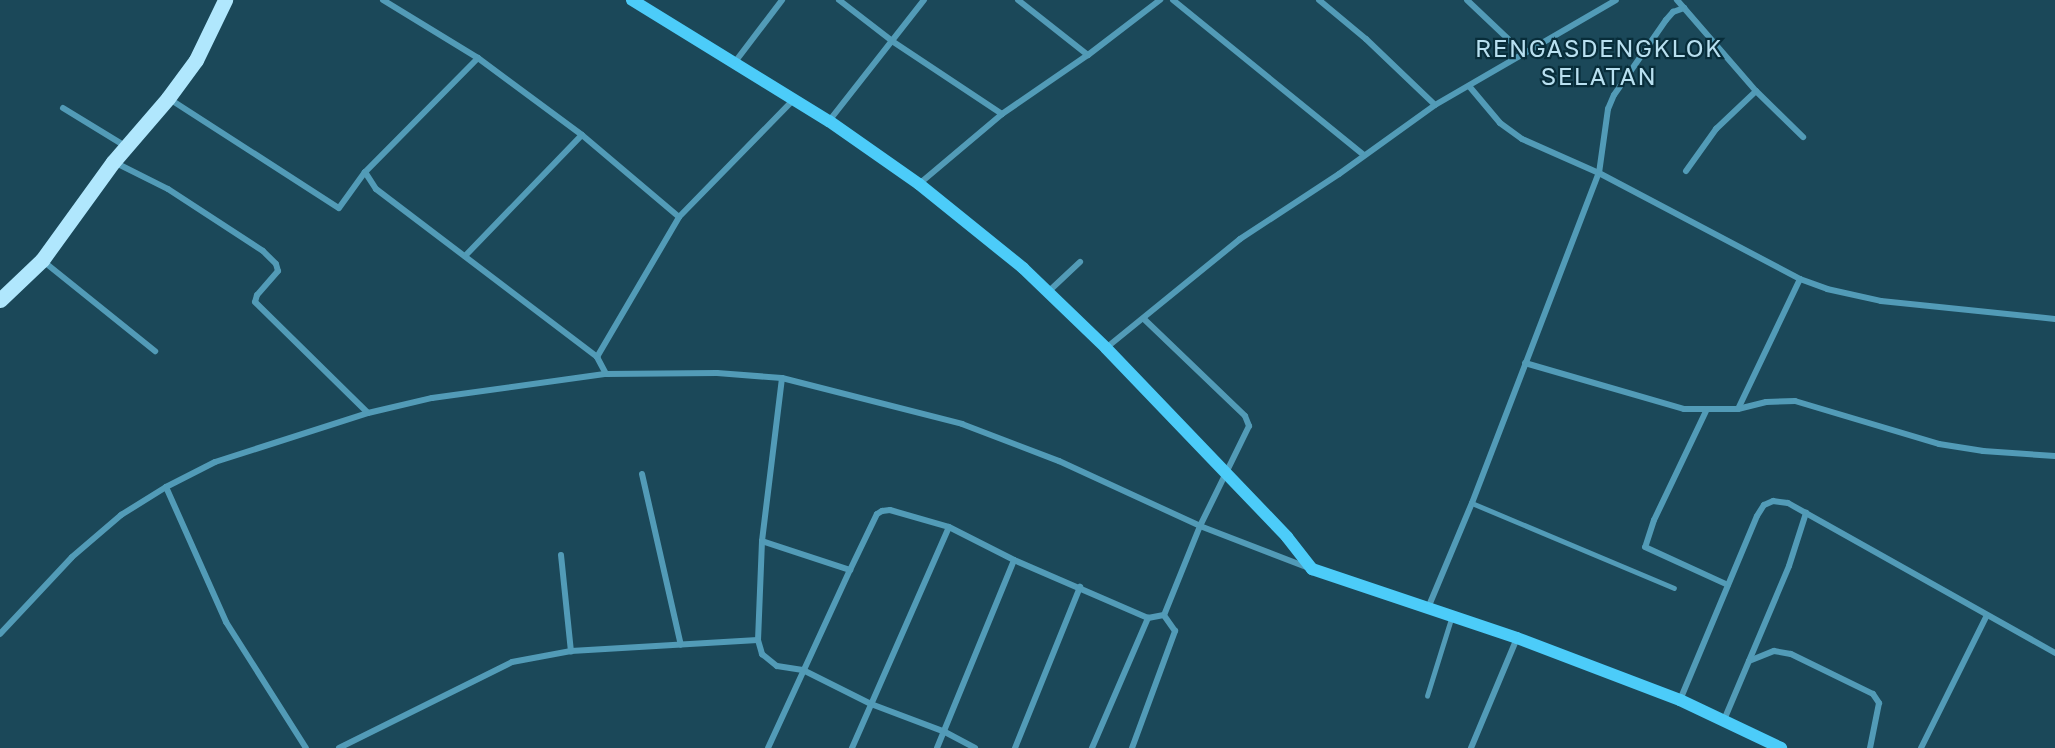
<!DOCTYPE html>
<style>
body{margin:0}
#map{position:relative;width:2055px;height:748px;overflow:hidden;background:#1b4859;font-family:"Golos Text",sans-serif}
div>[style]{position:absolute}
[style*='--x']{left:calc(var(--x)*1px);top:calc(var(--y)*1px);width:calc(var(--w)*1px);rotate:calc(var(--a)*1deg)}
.lane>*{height:4.5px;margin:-2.25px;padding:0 2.25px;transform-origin:2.25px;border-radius:2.25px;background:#529bb7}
.street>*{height:6px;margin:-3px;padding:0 3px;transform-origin:3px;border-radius:3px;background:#529bb7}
.secondary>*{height:12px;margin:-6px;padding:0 6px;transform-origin:6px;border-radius:6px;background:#4cccf9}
.primary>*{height:15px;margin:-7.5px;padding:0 7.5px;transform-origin:7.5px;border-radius:7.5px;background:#b0e7fd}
span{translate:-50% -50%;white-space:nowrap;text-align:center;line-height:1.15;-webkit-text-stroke:4.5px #082d3a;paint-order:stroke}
.quarter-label{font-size:24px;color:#b9e0f0;letter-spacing:1.5px}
</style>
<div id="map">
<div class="lane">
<i style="--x:1472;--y:503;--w:219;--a:22.8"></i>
<i style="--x:1427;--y:696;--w:81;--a:-72.7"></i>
</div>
<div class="street">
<i style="--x:383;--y:0;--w:111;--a:31.4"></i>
<i style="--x:478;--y:58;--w:129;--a:36.5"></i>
<i style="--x:582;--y:135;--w:127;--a:40.2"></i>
<i style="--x:839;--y:0;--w:67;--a:37.7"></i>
<i style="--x:892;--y:41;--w:132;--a:33.6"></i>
<i style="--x:1018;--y:0;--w:89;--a:38.2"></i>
<i style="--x:1173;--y:0;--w:246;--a:39.1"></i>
<i style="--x:1319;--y:0;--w:61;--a:39.7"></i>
<i style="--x:1366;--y:39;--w:95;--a:43.7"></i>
<i style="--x:1467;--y:0;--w:79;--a:43.5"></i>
<i style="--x:1684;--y:8;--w:110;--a:49.1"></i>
<i style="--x:1756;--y:91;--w:66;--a:44.4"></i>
<i style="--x:478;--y:58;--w:161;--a:134.7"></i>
<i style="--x:365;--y:172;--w:20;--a:57"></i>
<i style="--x:376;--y:189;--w:278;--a:37.2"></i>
<i style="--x:597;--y:357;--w:19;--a:62"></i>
<i style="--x:735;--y:62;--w:78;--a:-52.8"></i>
<i style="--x:1469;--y:86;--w:48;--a:50"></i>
<i style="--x:1500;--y:123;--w:27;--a:36"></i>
<i style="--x:1522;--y:139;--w:84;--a:23.8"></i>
<i style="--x:1599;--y:173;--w:227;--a:27.8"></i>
<i style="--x:1800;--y:279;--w:29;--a:20"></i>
<i style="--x:1827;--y:289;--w:55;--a:12.5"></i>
<i style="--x:1881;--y:301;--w:175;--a:5.9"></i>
<i style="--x:168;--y:98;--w:203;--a:32.8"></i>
<i style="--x:339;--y:208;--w:44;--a:-54.2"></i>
<i style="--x:63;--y:108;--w:75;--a:31.4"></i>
<i style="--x:829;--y:121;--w:154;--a:-51.9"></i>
<i style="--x:114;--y:162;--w:60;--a:26.6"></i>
<i style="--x:168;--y:189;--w:113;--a:33.1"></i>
<i style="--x:263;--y:251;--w:18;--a:45"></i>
<i style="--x:276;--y:264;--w:7;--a:74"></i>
<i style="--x:278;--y:271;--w:32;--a:131"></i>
<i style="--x:257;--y:295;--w:7;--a:106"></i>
<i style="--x:255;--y:302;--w:158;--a:44.5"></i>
<i style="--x:1686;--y:171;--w:52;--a:-54.5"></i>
<i style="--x:1716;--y:129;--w:55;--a:-43.5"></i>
<i style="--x:919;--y:184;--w:109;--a:-40.1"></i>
<i style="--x:1002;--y:114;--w:104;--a:-34.5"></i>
<i style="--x:1088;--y:55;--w:91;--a:-37.4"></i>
<i style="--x:465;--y:256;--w:168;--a:-46"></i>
<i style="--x:43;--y:261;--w:144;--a:38.8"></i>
<i style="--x:1048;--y:292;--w:44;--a:-43.2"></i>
<i style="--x:1144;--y:319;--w:140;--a:43.8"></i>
<i style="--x:1245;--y:416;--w:11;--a:68"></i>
<i style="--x:1249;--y:426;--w:111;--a:116.1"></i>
<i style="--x:1200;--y:526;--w:96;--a:112"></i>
<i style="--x:1106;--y:348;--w:173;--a:-39.1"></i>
<i style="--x:1240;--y:239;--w:118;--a:-33.3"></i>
<i style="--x:1339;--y:174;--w:118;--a:-35.7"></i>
<i style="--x:1435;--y:105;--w:209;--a:-30.1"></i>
<i style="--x:597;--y:357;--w:162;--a:-59.6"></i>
<i style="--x:679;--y:217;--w:163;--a:-45.7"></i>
<i style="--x:1525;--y:363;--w:166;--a:16.1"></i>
<i style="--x:1684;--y:409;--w:54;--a:0"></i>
<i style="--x:1738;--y:409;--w:29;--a:-14"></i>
<i style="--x:1766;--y:402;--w:29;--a:-2"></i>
<i style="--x:1795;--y:401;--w:150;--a:16.6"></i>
<i style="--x:1939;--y:444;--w:45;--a:9"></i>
<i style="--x:1983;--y:451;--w:72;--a:4"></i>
<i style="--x:782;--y:378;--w:164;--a:97"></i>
<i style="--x:762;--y:541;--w:99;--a:92.3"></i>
<i style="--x:758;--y:640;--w:15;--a:74"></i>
<i style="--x:762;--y:654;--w:19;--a:39"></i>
<i style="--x:777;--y:666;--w:26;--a:9"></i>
<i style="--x:803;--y:670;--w:76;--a:26.6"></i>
<i style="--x:871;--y:704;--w:79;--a:20.7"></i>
<i style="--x:945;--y:732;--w:34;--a:28"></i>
<i style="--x:1707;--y:409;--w:123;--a:115.5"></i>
<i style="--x:1654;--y:520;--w:28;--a:108"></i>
<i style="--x:1645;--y:547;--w:91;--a:24.6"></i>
<i style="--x:1738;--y:409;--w:144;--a:-64.5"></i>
<i style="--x:642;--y:474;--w:175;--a:77.2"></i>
<i style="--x:166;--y:487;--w:148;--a:66"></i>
<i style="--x:226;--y:622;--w:149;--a:57.6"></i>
<i style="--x:762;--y:541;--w:93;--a:18.2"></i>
<i style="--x:561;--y:555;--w:97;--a:84.1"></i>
<i style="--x:1428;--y:608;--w:114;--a:-67.3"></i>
<i style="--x:1472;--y:503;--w:354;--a:-69"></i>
<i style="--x:1599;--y:173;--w:65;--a:-82"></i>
<i style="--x:1608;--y:109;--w:15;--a:-67"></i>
<i style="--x:1614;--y:95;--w:91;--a:-55.3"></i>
<i style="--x:1666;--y:20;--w:11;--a:-49"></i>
<i style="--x:1673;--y:12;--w:12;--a:-20"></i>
<i style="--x:1684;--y:8;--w:11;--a:-131"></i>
<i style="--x:0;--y:634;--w:105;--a:-46.9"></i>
<i style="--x:72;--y:557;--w:65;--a:-40.6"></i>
<i style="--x:121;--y:515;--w:53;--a:-31.9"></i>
<i style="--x:166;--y:487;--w:55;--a:-27"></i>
<i style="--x:215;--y:462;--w:161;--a:-17.8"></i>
<i style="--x:368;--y:413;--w:66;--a:-13.2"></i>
<i style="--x:432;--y:398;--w:176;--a:-7.9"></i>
<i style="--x:606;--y:374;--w:111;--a:-0.5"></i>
<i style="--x:717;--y:373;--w:65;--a:4.4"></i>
<i style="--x:782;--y:378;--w:186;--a:14.3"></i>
<i style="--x:962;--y:424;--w:104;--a:20.9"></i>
<i style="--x:1059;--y:461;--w:155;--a:24.7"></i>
<i style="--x:1200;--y:526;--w:114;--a:21.1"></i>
<i style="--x:1749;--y:661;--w:27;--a:-22"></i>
<i style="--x:1774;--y:651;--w:17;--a:10"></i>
<i style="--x:1791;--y:654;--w:91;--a:26"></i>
<i style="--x:1873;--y:694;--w:11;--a:56"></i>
<i style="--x:1879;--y:703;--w:46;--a:101.3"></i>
<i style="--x:1680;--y:700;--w:199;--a:-67.3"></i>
<i style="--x:1757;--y:516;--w:13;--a:-58"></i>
<i style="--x:1764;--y:505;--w:10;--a:-24"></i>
<i style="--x:1773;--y:501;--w:15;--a:8"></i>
<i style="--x:1788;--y:503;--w:306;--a:29.3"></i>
<i style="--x:1724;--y:720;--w:167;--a:-67.1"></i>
<i style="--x:1789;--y:566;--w:56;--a:-72.2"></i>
<i style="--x:339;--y:748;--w:193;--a:-26.4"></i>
<i style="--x:512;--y:662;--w:60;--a:-10.6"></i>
<i style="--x:571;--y:651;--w:187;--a:-3.4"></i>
<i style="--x:768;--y:748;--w:196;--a:-65.3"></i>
<i style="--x:850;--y:570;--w:62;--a:-64.3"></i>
<i style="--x:877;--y:514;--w:6;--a:-31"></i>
<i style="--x:882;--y:511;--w:8;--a:-7"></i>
<i style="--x:890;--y:510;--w:61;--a:16.1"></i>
<i style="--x:949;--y:527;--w:73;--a:26.9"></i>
<i style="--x:1014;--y:560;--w:146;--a:23.4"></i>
<i style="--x:852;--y:748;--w:241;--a:-66.3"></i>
<i style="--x:937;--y:748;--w:203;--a:-67.7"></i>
<i style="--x:1015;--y:748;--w:174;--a:-68"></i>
<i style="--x:1092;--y:748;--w:142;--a:-66.7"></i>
<i style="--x:1148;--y:618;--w:16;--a:-11"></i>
<i style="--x:1132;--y:748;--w:125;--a:-69.8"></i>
<i style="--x:1175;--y:631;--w:19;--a:-125"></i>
<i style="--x:1471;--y:748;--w:119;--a:-67.3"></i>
<i style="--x:1921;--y:748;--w:146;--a:-63.6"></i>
</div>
<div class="secondary">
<i style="--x:632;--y:0;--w:231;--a:31.6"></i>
<i style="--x:829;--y:121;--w:110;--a:35"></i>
<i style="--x:919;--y:184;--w:134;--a:38.9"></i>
<i style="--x:1023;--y:268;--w:115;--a:43.9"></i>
<i style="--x:1106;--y:348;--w:262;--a:46.2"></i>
<i style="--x:1287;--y:537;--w:41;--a:52"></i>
<i style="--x:1312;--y:569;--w:216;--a:18.6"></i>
<i style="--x:1517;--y:638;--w:174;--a:20.8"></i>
<i style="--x:1680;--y:700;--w:112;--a:25.4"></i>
</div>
<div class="primary">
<i style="--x:0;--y:300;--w:58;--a:-43.6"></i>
<i style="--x:42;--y:260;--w:121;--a:-54.1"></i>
<i style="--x:113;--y:162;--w:84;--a:-49.3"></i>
<i style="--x:168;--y:98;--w:47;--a:-53.6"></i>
<i style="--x:196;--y:60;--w:67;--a:-64.2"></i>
</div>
<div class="quarter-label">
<span style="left:1599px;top:62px">RENGASDENGKLOK<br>SELATAN</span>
</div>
</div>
